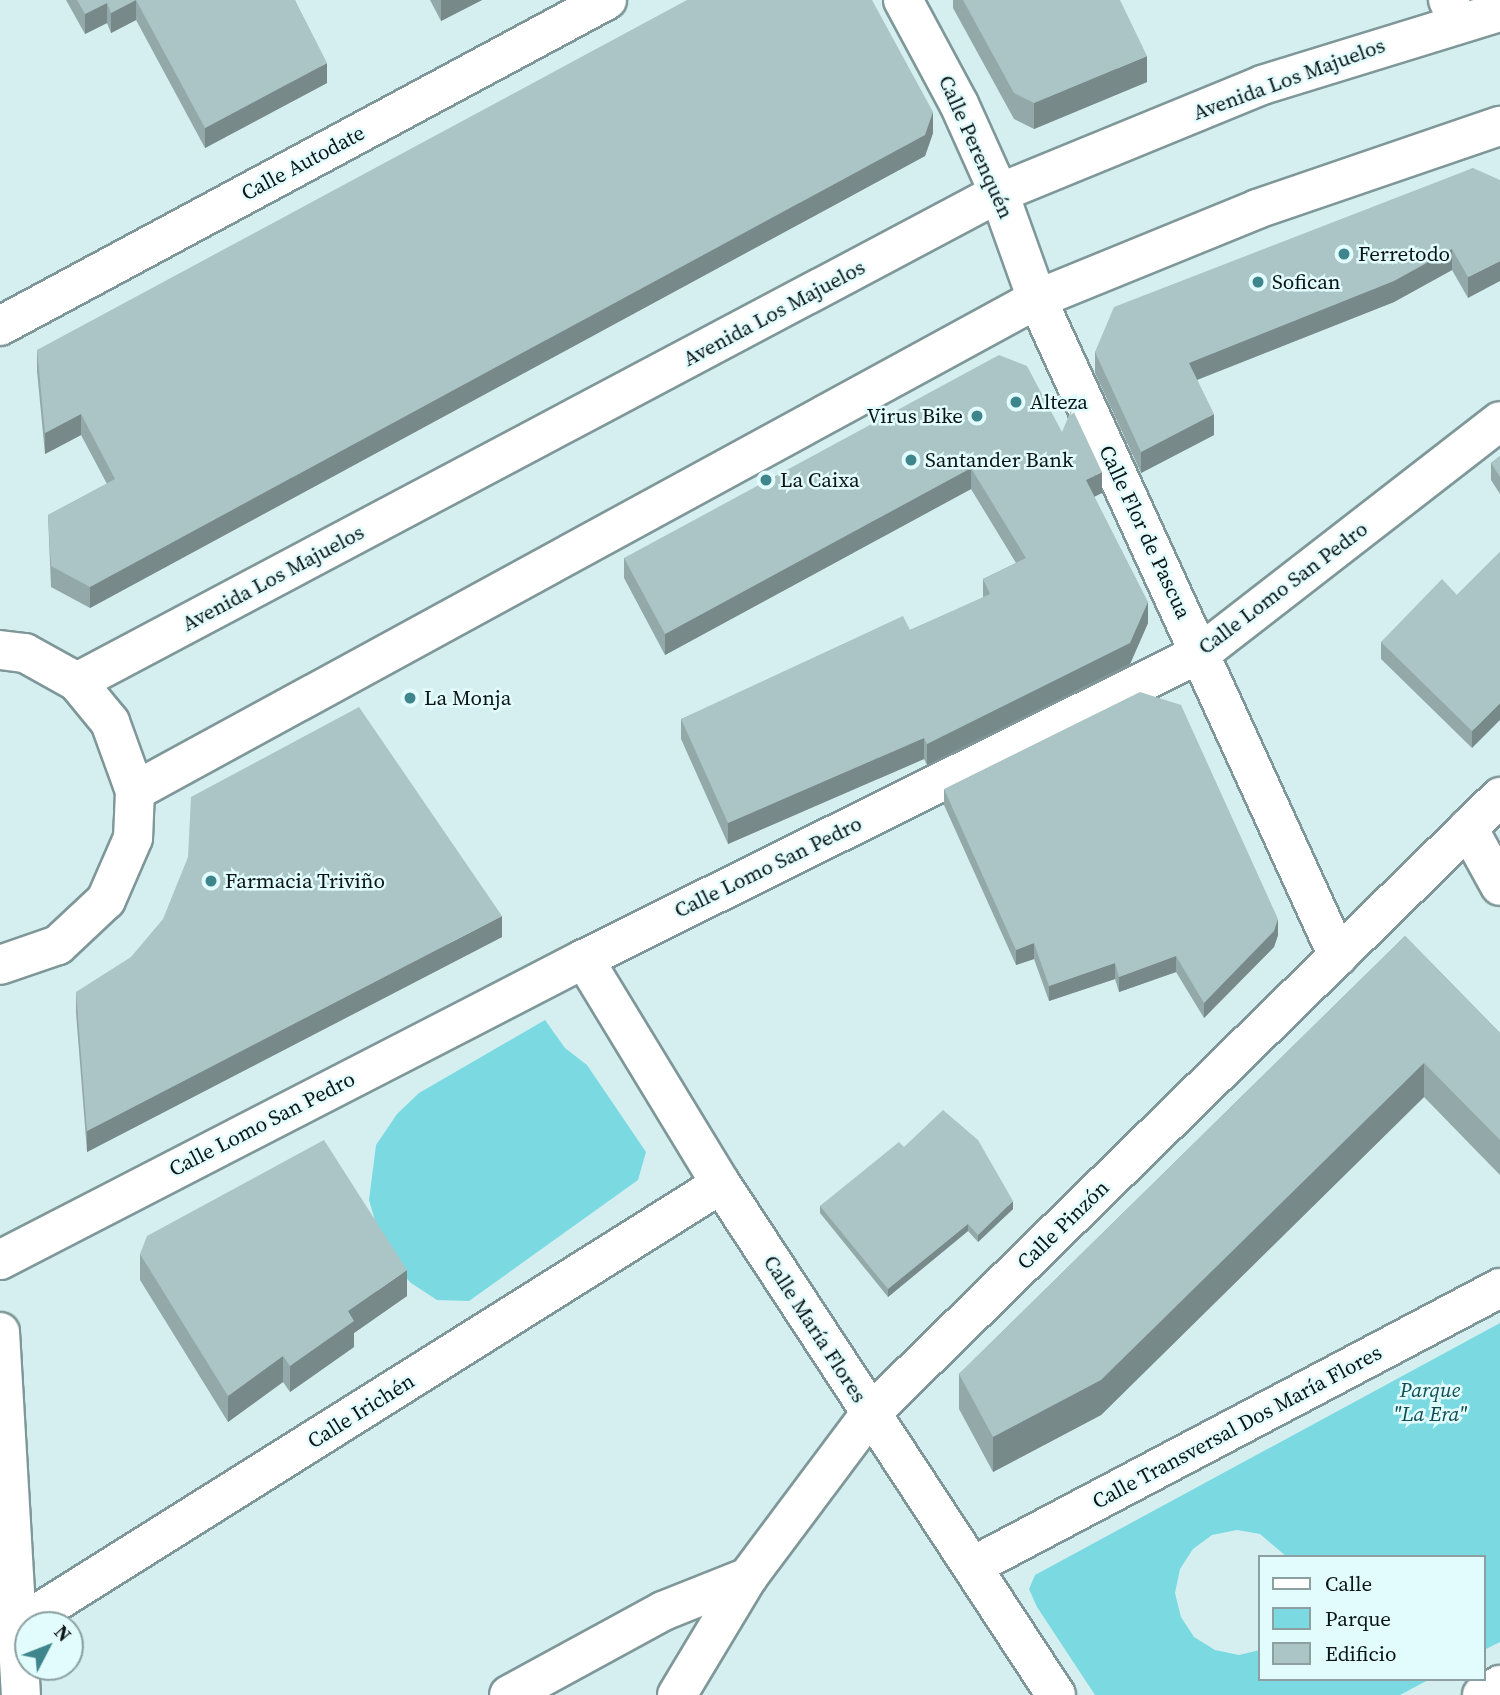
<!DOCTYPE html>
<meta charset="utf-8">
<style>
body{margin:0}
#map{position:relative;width:1500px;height:1695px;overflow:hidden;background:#d5eff1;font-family:"Source Serif 4",serif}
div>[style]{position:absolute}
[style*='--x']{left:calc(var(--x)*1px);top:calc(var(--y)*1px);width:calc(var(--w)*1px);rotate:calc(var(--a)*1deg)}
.green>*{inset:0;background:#7bdae1}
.roads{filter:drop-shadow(2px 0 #7f9798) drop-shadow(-2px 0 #7f9798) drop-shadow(0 2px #7f9798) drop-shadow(0 -2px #7f9798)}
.street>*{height:38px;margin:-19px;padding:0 19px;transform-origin:19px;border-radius:19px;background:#fff}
.secondary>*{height:38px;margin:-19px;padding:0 19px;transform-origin:19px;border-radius:19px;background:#fff}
.wall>*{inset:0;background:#93a9a9}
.shaded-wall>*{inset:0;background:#78898a}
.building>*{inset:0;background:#abc4c5}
.dots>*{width:19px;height:19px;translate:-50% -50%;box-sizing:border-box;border:4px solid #e2fcfe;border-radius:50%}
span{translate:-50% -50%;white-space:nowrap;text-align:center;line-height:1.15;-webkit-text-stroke:5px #e2fcfe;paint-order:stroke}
.street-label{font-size:21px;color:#0c1516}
.poi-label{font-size:21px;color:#0c1516}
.left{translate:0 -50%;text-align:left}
.right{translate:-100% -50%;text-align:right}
.park-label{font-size:21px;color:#0d4d51;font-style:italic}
.legend{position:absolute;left:1258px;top:1555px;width:228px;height:126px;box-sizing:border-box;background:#e2fcfe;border:2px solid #8ca0a1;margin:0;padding:9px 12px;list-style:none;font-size:21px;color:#0c1516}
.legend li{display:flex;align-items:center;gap:14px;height:35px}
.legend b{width:35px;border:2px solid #8ca0a1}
.north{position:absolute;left:14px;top:1611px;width:70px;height:70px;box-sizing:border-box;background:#e2fcfe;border:2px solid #8ca0a1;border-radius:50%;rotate:48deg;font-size:19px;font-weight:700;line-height:28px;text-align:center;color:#0c1516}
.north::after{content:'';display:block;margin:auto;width:24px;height:32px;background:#3e868b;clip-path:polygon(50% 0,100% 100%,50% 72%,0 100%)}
</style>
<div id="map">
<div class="green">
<i style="clip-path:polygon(545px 1020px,565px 1048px,587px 1065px,646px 1152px,638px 1180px,469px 1301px,437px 1300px,411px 1283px,385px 1255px,369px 1200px,376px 1145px,397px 1114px,419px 1093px)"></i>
<i style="clip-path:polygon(1500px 1323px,1500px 1642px,1484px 1650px,1484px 1557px,1287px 1557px,1260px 1534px,1237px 1530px,1212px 1535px,1193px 1549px,1180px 1569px,1175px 1593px,1181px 1617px,1194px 1637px,1215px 1650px,1239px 1655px,1260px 1650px,1260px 1679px,1430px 1679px,1400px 1695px,1095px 1695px,1037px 1607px,1029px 1589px,1035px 1575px)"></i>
</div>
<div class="roads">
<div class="street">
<i style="--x:903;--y:0;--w:118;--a:61.7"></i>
<i style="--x:959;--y:104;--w:98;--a:65.8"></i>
<i style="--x:999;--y:193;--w:113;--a:70.3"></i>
<i style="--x:1037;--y:299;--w:723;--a:65.39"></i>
<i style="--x:1448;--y:0;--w:23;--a:65"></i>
<i style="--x:0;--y:326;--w:689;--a:-28.24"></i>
<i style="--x:1468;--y:828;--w:66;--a:61.1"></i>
<i style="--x:584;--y:959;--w:263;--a:58.7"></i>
<i style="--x:721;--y:1184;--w:611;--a:56.75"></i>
<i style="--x:0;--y:1260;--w:657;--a:-27.27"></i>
<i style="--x:584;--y:959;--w:689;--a:-26.38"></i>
<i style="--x:1201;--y:653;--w:378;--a:-37.8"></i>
<i style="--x:0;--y:1332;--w:364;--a:86.7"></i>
<i style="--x:973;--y:1566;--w:596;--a:-27.81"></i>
<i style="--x:0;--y:1637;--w:851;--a:-32.14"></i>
<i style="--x:509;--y:1695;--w:175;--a:-28.6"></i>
<i style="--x:663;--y:1611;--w:92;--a:-21.8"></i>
<i style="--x:677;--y:1695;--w:138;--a:-59"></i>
<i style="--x:748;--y:1577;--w:204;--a:-53.2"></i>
<i style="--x:870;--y:1414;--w:882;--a:-44.4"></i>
<i style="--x:1482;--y:1695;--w:21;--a:-29"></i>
</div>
<div class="secondary">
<i style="--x:0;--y:650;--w:25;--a:7"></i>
<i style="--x:25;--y:653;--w:60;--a:29.1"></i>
<i style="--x:77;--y:682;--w:52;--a:50.5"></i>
<i style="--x:110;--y:722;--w:73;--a:70.1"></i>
<i style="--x:135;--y:791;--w:47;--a:92.4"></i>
<i style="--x:133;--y:838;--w:68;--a:113.5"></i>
<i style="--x:106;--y:900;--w:66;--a:136.8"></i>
<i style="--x:58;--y:945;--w:61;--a:161"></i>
<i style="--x:77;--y:682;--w:1044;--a:-27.94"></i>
<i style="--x:999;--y:193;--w:284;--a:-22.3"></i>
<i style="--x:1262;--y:85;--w:249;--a:-17.1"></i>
<i style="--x:135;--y:791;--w:1027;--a:-28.61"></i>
<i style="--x:1037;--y:299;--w:238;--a:-22.2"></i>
<i style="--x:1257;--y:209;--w:257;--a:-18.9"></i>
</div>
</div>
<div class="wall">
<i style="clip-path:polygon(66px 0,295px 0,327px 83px,205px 148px,136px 20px,111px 33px,107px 23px,85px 34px)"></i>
<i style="clip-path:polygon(430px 0,482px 0,441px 21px)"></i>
<i style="clip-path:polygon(953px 0,963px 0,1147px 82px,1034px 129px,1014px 119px,953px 8px)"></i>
<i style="clip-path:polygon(933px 133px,925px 156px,90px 608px,51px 587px,48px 515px,107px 484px,81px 435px,45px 454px,37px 371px,37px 350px)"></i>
<i style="clip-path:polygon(1473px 168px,1468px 298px,1452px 270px,1394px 302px,1197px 380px,1214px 435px,1141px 473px,1095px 373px,1095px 352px)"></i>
<i style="clip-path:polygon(1062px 432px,1102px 493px,1094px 496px,1148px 623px,1130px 664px,927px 765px,924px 759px,728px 844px,681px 739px,681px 719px,910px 630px,983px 598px,983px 579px,1016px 563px,971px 489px,665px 655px,624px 578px,624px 558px)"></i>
<i style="clip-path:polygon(1500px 456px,1500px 494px,1491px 480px,1491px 463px)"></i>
<i style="clip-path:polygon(1500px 552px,1472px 748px,1381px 659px,1381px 642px,1457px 595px)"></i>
<i style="clip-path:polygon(944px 789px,1278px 935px,1274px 947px,1204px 1018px,1176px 972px,1119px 992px,1115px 979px,1049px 1001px,1034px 959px,1016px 965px,944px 805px)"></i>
<i style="clip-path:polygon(1405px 936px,1500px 1033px,1500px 1175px,1424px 1097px,1101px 1415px,993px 1472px,959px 1409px,959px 1374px)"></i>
<i style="clip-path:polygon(502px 937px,87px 1152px,76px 1013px,76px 992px)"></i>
<i style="clip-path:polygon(904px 1147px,1013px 1209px,978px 1242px,968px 1231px,888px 1297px,820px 1213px,820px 1206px)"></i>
<i style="clip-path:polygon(140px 1254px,407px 1296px,354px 1333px,354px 1347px,290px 1392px,283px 1382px,228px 1422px,140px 1280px)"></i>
</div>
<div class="shaded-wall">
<i style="clip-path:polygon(136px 0,136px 20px,111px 33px,111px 13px)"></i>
<i style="clip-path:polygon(441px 0,482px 0,441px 21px)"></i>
<i style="clip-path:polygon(107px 3px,107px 23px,85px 34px,85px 14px)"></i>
<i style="clip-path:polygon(1147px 56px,1147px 82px,1034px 129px,1034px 103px)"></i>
<i style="clip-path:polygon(327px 63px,327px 83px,205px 148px,205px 128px)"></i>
<i style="clip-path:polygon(933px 112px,933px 133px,925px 156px,90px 608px,90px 587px)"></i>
<i style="clip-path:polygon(1452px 249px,1452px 270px,1394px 302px,1189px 383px,1189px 363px)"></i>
<i style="clip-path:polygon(1500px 261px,1500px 281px,1468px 298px,1468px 277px)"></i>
<i style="clip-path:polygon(81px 414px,81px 435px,45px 454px,45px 433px)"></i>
<i style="clip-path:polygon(1214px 414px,1214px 435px,1141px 473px,1141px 452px)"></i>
<i style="clip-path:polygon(971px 468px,971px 489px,665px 655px,665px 634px)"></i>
<i style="clip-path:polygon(1102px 472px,1102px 493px,1086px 501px,1086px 480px)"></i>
<i style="clip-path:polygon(1148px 602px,1148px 623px,1130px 664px,927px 765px,927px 744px)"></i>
<i style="clip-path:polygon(1500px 703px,1500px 720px,1472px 748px,1472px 731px)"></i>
<i style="clip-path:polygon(924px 738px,924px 759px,728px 844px,728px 823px)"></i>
<i style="clip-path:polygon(502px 916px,502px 937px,87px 1152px,87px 1131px)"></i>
<i style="clip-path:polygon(1278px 919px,1278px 935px,1274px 947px,1204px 1018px,1204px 1003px)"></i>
<i style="clip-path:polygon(1034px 943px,1034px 959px,1016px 965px,1016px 950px)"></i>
<i style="clip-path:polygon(1176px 956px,1176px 972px,1119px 992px,1119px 977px)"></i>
<i style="clip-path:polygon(1115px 963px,1115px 979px,1049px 1001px,1049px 986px)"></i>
<i style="clip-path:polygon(1424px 1063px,1424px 1097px,1101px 1415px,993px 1472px,993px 1437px)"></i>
<i style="clip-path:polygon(1013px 1201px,1013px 1209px,978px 1242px,978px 1235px)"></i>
<i style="clip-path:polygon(968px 1224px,968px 1231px,888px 1297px,888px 1289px)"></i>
<i style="clip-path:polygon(407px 1270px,407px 1296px,354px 1333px,354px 1347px,290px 1392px,290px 1366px,348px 1311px)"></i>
<i style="clip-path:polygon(283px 1356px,283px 1382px,228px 1422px,228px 1396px)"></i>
</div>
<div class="building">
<i style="clip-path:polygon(77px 0,295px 0,327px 63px,205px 128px,136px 0,111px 13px,107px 3px,85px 14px)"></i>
<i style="clip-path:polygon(687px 0,872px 0,933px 112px,925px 135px,90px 587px,51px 566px,48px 515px,115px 479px,81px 414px,45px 433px,37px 350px)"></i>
<i style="clip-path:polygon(963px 0,1120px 0,1147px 56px,1034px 103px,1014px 93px)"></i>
<i style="clip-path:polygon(1473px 168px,1500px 180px,1500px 261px,1468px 277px,1452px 249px,1394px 281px,1189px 363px,1214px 414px,1141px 452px,1095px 352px,1114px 307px)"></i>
<i style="clip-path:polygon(999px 355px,1027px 366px,1062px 432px,1072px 408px,1102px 472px,1086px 480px,1148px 602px,1130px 643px,927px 744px,924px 738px,728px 823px,681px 719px,903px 616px,910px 630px,990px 594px,983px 579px,1026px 558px,971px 468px,665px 634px,624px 558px)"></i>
<i style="clip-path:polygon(1500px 456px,1500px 477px,1491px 463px)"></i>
<i style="clip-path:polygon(1500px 552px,1500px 703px,1472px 731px,1381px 642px,1442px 579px,1457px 595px)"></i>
<i style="clip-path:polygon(1140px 692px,1181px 705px,1278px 919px,1274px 931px,1204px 1003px,1176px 956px,1119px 977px,1115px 963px,1049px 986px,1034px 943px,1016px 950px,944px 789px)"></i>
<i style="clip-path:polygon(359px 707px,502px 916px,87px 1131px,76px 992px,131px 957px,163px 919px,188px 857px,191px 797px)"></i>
<i style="clip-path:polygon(1405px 936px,1500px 1033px,1500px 1140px,1424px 1063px,1101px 1380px,993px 1437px,959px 1374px)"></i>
<i style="clip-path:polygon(943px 1110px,978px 1140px,1013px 1201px,978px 1235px,968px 1224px,888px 1289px,820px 1206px,899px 1142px,904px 1147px)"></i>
<i style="clip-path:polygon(324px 1140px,407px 1270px,348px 1311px,354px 1321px,290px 1366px,283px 1356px,228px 1396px,140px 1254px,147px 1236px)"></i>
</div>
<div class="dots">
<i style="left:1344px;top:254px;background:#3e868b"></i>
<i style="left:1258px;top:282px;background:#3e868b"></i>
<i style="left:1016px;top:402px;background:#3e868b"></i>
<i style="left:977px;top:416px;background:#3e868b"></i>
<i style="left:911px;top:460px;background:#3e868b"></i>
<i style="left:766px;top:480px;background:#3e868b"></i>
<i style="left:410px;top:698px;background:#3e868b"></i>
<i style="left:211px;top:881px;background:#3e868b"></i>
</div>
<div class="street-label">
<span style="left:1289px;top:79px;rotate:-20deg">Avenida Los Majuelos</span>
<span style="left:976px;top:147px;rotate:66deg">Calle Perenquén</span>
<span style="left:303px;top:163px;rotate:-28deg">Calle Autodate</span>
<span style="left:774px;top:313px;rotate:-28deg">Avenida Los Majuelos</span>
<span style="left:1145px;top:532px;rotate:65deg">Calle Flor de Pascua</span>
<span style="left:273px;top:578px;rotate:-28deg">Avenida Los Majuelos</span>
<span style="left:1283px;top:588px;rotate:-37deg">Calle Lomo San Pedro</span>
<span style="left:768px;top:867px;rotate:-26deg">Calle Lomo San Pedro</span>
<span style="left:262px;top:1124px;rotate:-27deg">Calle Lomo San Pedro</span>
<span style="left:1063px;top:1225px;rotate:-44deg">Calle Pinzón</span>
<span style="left:815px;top:1329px;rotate:57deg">Calle María Flores</span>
<span style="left:361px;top:1411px;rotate:-32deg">Calle Irichén</span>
<span style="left:1237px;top:1427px;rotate:-28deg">Calle Transversal Dos María Flores</span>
</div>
<div class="poi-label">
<span class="left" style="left:1358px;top:254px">Ferretodo</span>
<span class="left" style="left:1272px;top:282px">Sofican</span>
<span class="left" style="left:1030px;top:402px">Alteza</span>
<span class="right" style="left:963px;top:416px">Virus Bike</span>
<span class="left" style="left:925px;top:460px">Santander Bank</span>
<span class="left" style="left:780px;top:480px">La Caixa</span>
<span class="left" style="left:424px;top:698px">La Monja</span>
<span class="left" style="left:225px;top:881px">Farmacia Triviño</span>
</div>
<div class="park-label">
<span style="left:1430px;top:1402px">Parque<br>"La Era"</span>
</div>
<ul class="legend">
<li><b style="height:9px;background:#fff"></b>Calle</li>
<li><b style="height:19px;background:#7bdae1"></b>Parque</li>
<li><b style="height:19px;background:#abc4c5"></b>Edificio</li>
</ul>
<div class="north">N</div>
</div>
